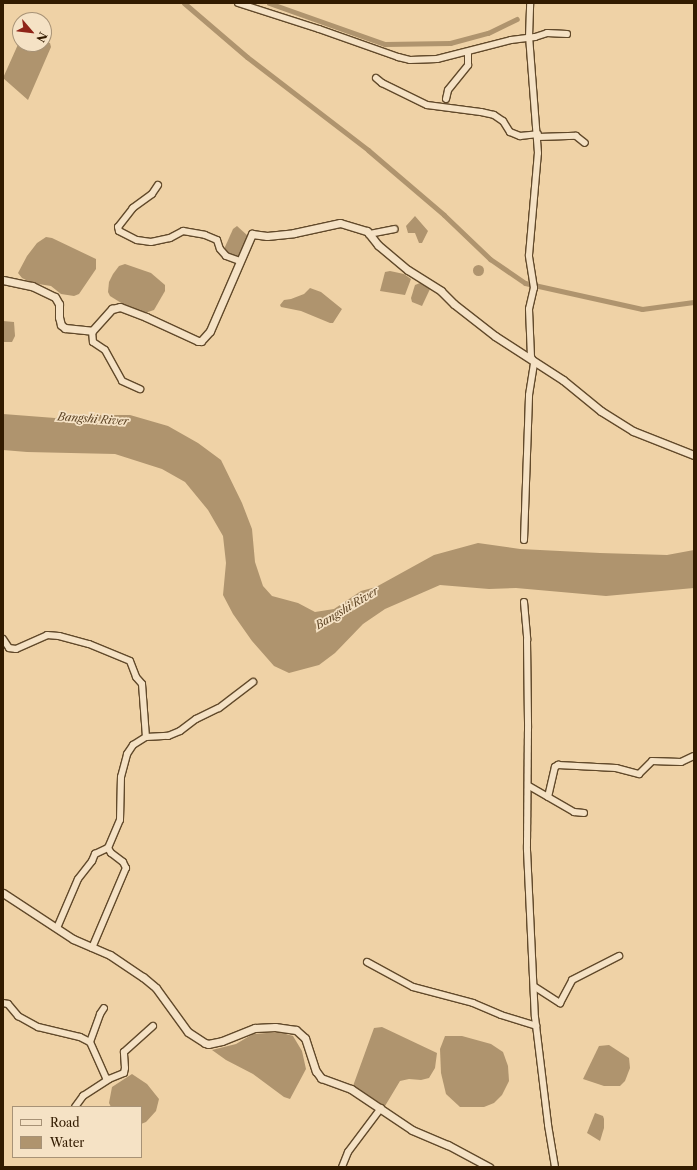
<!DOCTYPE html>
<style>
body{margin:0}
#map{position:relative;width:697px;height:1170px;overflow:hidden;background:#efd2a6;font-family:"Libre Caslon Text",serif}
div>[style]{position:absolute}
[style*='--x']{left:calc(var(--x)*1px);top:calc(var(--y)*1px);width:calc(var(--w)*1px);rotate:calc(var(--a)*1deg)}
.water>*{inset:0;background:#af946e}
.round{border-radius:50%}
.canal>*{height:5px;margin:-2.5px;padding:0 2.5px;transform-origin:2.5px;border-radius:2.5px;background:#af946e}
.roads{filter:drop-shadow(1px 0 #61492a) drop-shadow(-1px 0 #61492a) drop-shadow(0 1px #61492a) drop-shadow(0 -1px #61492a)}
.minor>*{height:6px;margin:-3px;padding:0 3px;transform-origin:3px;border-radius:3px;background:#f5e2c5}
.tertiary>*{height:7px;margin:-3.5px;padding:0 3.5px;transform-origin:3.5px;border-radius:3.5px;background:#f5e2c5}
span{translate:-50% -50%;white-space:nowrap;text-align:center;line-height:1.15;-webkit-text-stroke:3.5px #f5e2c5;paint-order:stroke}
.water-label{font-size:11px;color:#5e4526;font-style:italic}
.frame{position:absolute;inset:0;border:4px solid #321b00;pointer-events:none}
.legend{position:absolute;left:12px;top:1106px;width:130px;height:52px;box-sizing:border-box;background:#f5e2c5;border:1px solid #a79276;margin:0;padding:5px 7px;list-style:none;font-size:12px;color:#321b00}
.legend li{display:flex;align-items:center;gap:8px;height:20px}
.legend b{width:20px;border:1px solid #a79276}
.north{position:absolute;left:12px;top:12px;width:40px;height:40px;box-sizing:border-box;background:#f5e2c5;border:1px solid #a79276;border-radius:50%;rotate:118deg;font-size:11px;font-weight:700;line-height:16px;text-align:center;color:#321b00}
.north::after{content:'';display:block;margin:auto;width:14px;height:18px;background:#8f2418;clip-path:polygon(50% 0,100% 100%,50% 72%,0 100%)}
</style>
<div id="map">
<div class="water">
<i style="clip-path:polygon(20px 40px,20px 44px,44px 44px,44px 42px,50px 43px,51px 47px,28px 100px,3px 78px)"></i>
<i style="clip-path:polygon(415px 216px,428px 231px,422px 243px,419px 243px,415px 233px,408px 233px,406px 226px)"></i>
<i style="clip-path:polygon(237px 226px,248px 236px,239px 257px,235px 258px,225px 252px,225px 247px,233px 229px)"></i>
<i style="clip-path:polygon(46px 237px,52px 238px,96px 259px,96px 269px,79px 294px,74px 296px,61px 294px,51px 286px,32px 283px,22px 278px,18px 273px,27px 256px,37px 243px)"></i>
<i style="clip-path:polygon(125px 264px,151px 273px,165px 285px,165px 291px,154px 310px,145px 313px,126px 306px,110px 296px,108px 292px,109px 282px,113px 274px,119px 266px)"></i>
<i class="round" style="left:472.5px;top:264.5px;width:11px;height:11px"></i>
<i style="clip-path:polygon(390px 271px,404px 274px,411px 279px,405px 295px,380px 291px,385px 272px)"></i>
<i style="clip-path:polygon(420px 283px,428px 286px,430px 289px,422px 306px,412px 302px,411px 298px,415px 285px)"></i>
<i style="clip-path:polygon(310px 288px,321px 292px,342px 309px,333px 323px,330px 323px,301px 311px,281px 307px,280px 305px,284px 300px,291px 299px,304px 294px)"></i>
<i style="clip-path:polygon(3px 321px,14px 322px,15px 336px,12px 342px,3px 342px)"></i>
<i style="clip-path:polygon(3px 414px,55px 418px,79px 415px,130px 415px,168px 426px,198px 443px,221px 460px,242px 503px,252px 529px,255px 562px,263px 586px,272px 596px,298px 603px,315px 612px,334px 609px,361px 591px,376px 587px,434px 555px,478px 543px,520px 549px,600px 553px,667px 555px,694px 550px,694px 588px,606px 596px,516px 588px,489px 589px,440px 585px,385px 609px,363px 624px,335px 653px,319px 665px,289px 673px,274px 666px,252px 641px,233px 614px,223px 595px,226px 563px,223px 536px,208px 510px,185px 482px,162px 469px,115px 454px,27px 452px,3px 450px)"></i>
<i style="clip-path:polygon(382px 1027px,437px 1053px,435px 1068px,429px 1078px,421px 1080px,409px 1079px,400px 1081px,385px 1106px,353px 1086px,374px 1028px)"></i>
<i style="clip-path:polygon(279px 1032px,293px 1036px,302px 1051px,306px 1069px,290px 1099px,284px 1097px,253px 1074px,226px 1060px,212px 1050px,236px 1044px,253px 1034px)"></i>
<i style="clip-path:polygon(445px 1036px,462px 1036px,491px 1044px,503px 1052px,508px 1066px,509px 1081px,502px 1095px,494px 1103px,484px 1107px,460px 1107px,446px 1094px,441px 1073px,440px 1049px)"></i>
<i style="clip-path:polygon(609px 1045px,629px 1058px,630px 1068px,625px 1081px,620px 1086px,604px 1086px,583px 1079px,599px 1046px)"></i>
<i style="clip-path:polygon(132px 1074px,147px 1084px,159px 1099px,156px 1111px,146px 1122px,141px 1124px,141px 1107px,111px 1107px,109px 1103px,112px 1087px)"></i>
<i style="clip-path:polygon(595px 1113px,603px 1116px,604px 1119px,604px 1128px,600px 1141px,587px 1133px)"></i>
</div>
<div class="canal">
<i style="--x:184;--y:3;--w:83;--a:40.6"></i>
<i style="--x:247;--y:57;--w:153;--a:37.5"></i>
<i style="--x:368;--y:150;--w:100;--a:40.5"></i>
<i style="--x:444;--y:215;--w:64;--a:43.7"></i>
<i style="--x:490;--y:259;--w:42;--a:34.4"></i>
<i style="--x:525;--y:283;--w:120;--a:12.5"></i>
<i style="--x:642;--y:309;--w:52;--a:-7.7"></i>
<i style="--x:269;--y:3;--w:123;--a:19.5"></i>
<i style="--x:385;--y:44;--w:65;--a:-0.9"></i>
<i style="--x:450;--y:43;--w:39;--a:-15"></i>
<i style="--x:488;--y:33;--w:32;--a:-26"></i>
</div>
<div class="roads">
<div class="minor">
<i style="--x:238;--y:3;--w:85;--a:17.8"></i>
<i style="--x:319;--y:29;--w:84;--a:19.5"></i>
<i style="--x:398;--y:57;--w:12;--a:14"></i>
<i style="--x:410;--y:60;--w:27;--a:-2"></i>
<i style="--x:437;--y:59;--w:76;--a:-14.4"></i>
<i style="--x:511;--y:40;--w:24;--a:-7"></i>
<i style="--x:535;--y:37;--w:13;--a:-18"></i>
<i style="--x:547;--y:33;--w:20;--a:3"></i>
<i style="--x:376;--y:78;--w:8;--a:40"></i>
<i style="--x:382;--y:83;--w:50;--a:26.1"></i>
<i style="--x:427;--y:105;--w:54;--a:7.4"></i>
<i style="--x:481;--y:112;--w:13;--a:13"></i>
<i style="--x:494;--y:115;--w:11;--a:34"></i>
<i style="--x:503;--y:121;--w:13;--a:58"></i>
<i style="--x:510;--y:132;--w:11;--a:22"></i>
<i style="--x:520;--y:136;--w:18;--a:-6"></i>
<i style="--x:446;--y:99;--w:9;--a:-77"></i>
<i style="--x:448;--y:90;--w:32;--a:-51"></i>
<i style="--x:468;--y:65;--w:13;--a:-90"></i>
<i style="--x:538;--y:137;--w:38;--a:-2"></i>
<i style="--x:576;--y:136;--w:11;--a:38"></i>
<i style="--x:158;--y:185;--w:11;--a:124"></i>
<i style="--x:152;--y:194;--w:24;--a:144"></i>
<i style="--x:133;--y:208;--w:24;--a:128"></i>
<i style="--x:118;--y:227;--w:4;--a:76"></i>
<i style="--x:119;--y:231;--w:20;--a:27"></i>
<i style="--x:137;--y:240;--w:14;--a:8"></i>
<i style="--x:151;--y:242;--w:19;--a:-12"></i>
<i style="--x:170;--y:238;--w:15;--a:-28"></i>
<i style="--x:183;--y:231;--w:22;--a:10"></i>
<i style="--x:205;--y:235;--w:13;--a:23"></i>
<i style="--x:217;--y:240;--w:9;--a:72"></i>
<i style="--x:220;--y:249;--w:9;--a:49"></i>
<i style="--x:226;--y:256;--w:15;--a:20"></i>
<i style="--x:369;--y:234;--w:26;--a:-11"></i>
<i style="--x:92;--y:331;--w:11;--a:85"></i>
<i style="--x:93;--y:342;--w:14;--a:34"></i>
<i style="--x:105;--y:350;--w:35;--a:61"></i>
<i style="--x:122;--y:381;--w:20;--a:24"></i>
<i style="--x:524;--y:540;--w:145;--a:-88"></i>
<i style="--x:529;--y:395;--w:33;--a:-81"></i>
<i style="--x:534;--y:362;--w:6;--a:-121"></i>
<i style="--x:531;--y:357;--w:48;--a:-92.4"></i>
<i style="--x:529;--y:309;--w:22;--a:-77"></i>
<i style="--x:534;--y:288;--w:33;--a:-99"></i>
<i style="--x:529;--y:255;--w:102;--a:-85"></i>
<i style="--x:538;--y:153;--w:116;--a:-94.4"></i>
<i style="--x:529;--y:37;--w:34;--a:-88"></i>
<i style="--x:524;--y:602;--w:38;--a:85"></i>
<i style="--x:527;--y:640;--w:88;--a:89.3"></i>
<i style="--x:528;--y:728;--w:122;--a:90.5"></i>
<i style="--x:527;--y:850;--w:167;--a:87.3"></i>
<i style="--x:535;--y:1017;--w:109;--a:83.1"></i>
<i style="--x:548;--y:1125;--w:43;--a:80.5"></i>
<i style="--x:3;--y:639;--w:11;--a:56"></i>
<i style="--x:9;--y:648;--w:7;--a:8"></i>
<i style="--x:16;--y:649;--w:34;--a:-24"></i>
<i style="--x:47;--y:635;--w:12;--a:5"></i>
<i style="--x:59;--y:636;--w:31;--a:15"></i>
<i style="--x:89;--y:644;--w:44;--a:22.5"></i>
<i style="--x:130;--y:661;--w:17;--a:69"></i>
<i style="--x:136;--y:677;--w:9;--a:49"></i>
<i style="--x:142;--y:684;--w:53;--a:85.7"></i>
<i style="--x:529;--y:786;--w:52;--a:30"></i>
<i style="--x:574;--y:812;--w:10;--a:6"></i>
<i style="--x:548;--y:797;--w:31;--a:-77"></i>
<i style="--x:555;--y:767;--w:4;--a:-34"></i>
<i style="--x:558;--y:765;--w:58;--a:3"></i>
<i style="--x:616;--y:768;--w:24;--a:15"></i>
<i style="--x:639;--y:774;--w:18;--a:-45"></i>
<i style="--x:652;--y:761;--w:29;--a:2"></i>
<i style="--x:681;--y:762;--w:14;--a:-25"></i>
<i style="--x:57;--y:928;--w:53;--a:-66.8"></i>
<i style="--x:78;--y:879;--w:23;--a:-52"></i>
<i style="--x:92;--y:861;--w:8;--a:-67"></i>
<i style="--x:95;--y:854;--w:14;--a:-25"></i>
<i style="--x:92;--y:948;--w:87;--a:-67"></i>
<i style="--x:126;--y:868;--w:7;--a:-117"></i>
<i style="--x:123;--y:862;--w:15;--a:-143"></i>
<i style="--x:111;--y:853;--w:6;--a:-121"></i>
<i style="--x:108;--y:848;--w:30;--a:-67"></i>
<i style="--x:120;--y:820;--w:43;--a:-88.7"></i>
<i style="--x:121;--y:777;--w:24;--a:-75"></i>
<i style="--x:127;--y:754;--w:11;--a:-56"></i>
<i style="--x:133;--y:745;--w:15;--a:-32"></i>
<i style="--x:146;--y:737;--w:22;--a:-3"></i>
<i style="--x:168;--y:736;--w:13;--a:-23"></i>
<i style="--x:180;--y:731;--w:20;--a:-37"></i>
<i style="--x:196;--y:719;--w:25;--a:-26"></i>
<i style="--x:219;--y:708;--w:43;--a:-37.4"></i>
<i style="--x:367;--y:962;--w:52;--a:28.5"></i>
<i style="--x:413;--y:987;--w:62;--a:14.9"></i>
<i style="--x:473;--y:1003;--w:30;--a:23"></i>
<i style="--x:501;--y:1015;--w:37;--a:17"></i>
<i style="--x:535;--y:987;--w:30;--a:33"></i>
<i style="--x:560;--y:1003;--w:26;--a:-62"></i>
<i style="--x:572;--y:980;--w:53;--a:-27.1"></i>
<i style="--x:3;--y:1003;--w:5;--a:11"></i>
<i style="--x:8;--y:1004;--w:16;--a:50"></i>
<i style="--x:18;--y:1016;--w:23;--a:29"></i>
<i style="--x:38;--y:1027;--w:43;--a:13.4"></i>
<i style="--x:80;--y:1037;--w:11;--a:27"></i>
<i style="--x:90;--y:1042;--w:39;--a:66"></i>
<i style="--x:106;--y:1078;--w:3;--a:18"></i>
<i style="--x:109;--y:1079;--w:16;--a:-22"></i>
<i style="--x:124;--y:1073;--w:5;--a:-79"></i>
<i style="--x:125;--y:1068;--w:16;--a:-94"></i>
<i style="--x:124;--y:1052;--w:39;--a:-42"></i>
<i style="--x:90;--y:1042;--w:30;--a:-70"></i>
<i style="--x:100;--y:1014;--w:7;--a:-56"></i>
<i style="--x:75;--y:1107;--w:14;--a:-54"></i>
<i style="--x:83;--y:1096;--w:31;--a:-33"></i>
<i style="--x:342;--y:1167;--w:16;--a:-68"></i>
<i style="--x:348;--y:1152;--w:55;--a:-53.1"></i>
</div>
<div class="tertiary">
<i style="--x:3;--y:280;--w:30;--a:12"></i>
<i style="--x:32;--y:286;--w:25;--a:26"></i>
<i style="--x:55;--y:297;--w:8;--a:60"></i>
<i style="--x:59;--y:304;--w:13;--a:90"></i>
<i style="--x:59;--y:317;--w:8;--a:76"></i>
<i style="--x:61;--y:325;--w:5;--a:37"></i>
<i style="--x:65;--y:328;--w:27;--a:6"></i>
<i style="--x:92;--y:331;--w:30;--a:-48"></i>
<i style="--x:112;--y:309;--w:8;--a:-14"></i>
<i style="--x:120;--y:307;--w:28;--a:21"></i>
<i style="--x:146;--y:317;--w:57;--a:24.8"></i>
<i style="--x:198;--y:341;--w:3;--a:0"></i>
<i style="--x:201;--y:341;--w:13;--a:-48"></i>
<i style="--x:210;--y:331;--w:106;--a:-66.6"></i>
<i style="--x:252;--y:234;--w:15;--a:8"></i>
<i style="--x:267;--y:236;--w:27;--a:-6"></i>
<i style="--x:294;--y:233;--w:47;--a:-12.3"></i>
<i style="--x:340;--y:223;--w:28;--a:17"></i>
<i style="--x:367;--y:231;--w:18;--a:52"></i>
<i style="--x:378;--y:245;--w:39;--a:40"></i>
<i style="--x:408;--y:270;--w:39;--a:32"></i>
<i style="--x:441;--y:291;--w:18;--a:45"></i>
<i style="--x:454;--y:304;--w:52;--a:38"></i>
<i style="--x:495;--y:336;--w:81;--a:32.9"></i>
<i style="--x:563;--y:380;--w:49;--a:39.2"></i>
<i style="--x:601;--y:411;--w:38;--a:32"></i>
<i style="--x:633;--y:431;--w:66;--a:21.5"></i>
<i style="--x:3;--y:893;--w:84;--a:33.3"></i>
<i style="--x:73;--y:939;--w:40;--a:23.4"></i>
<i style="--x:110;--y:955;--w:40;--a:34"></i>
<i style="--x:143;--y:977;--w:17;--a:40"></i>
<i style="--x:156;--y:988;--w:54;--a:54"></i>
<i style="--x:188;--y:1032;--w:20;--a:33"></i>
<i style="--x:205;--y:1043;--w:3;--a:18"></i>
<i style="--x:208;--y:1044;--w:14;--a:-12"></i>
<i style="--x:222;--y:1041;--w:35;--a:-22"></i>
<i style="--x:255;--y:1028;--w:20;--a:-3"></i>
<i style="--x:275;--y:1027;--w:21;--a:8"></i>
<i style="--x:296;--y:1030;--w:12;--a:42"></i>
<i style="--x:305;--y:1038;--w:35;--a:72"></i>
<i style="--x:316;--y:1071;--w:9;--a:54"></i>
<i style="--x:321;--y:1078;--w:32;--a:20"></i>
<i style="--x:351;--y:1089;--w:73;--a:33.9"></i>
<i style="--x:412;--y:1130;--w:39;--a:23"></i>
<i style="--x:448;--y:1145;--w:47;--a:28.2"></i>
</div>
</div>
<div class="water-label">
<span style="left:93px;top:419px;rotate:4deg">Bangshi River</span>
<span style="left:347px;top:608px;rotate:-31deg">Bangshi River</span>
</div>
<div class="frame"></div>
<ul class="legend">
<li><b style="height:5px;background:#f5e2c5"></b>Road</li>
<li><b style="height:11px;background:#af946e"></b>Water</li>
</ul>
<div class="north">N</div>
</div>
